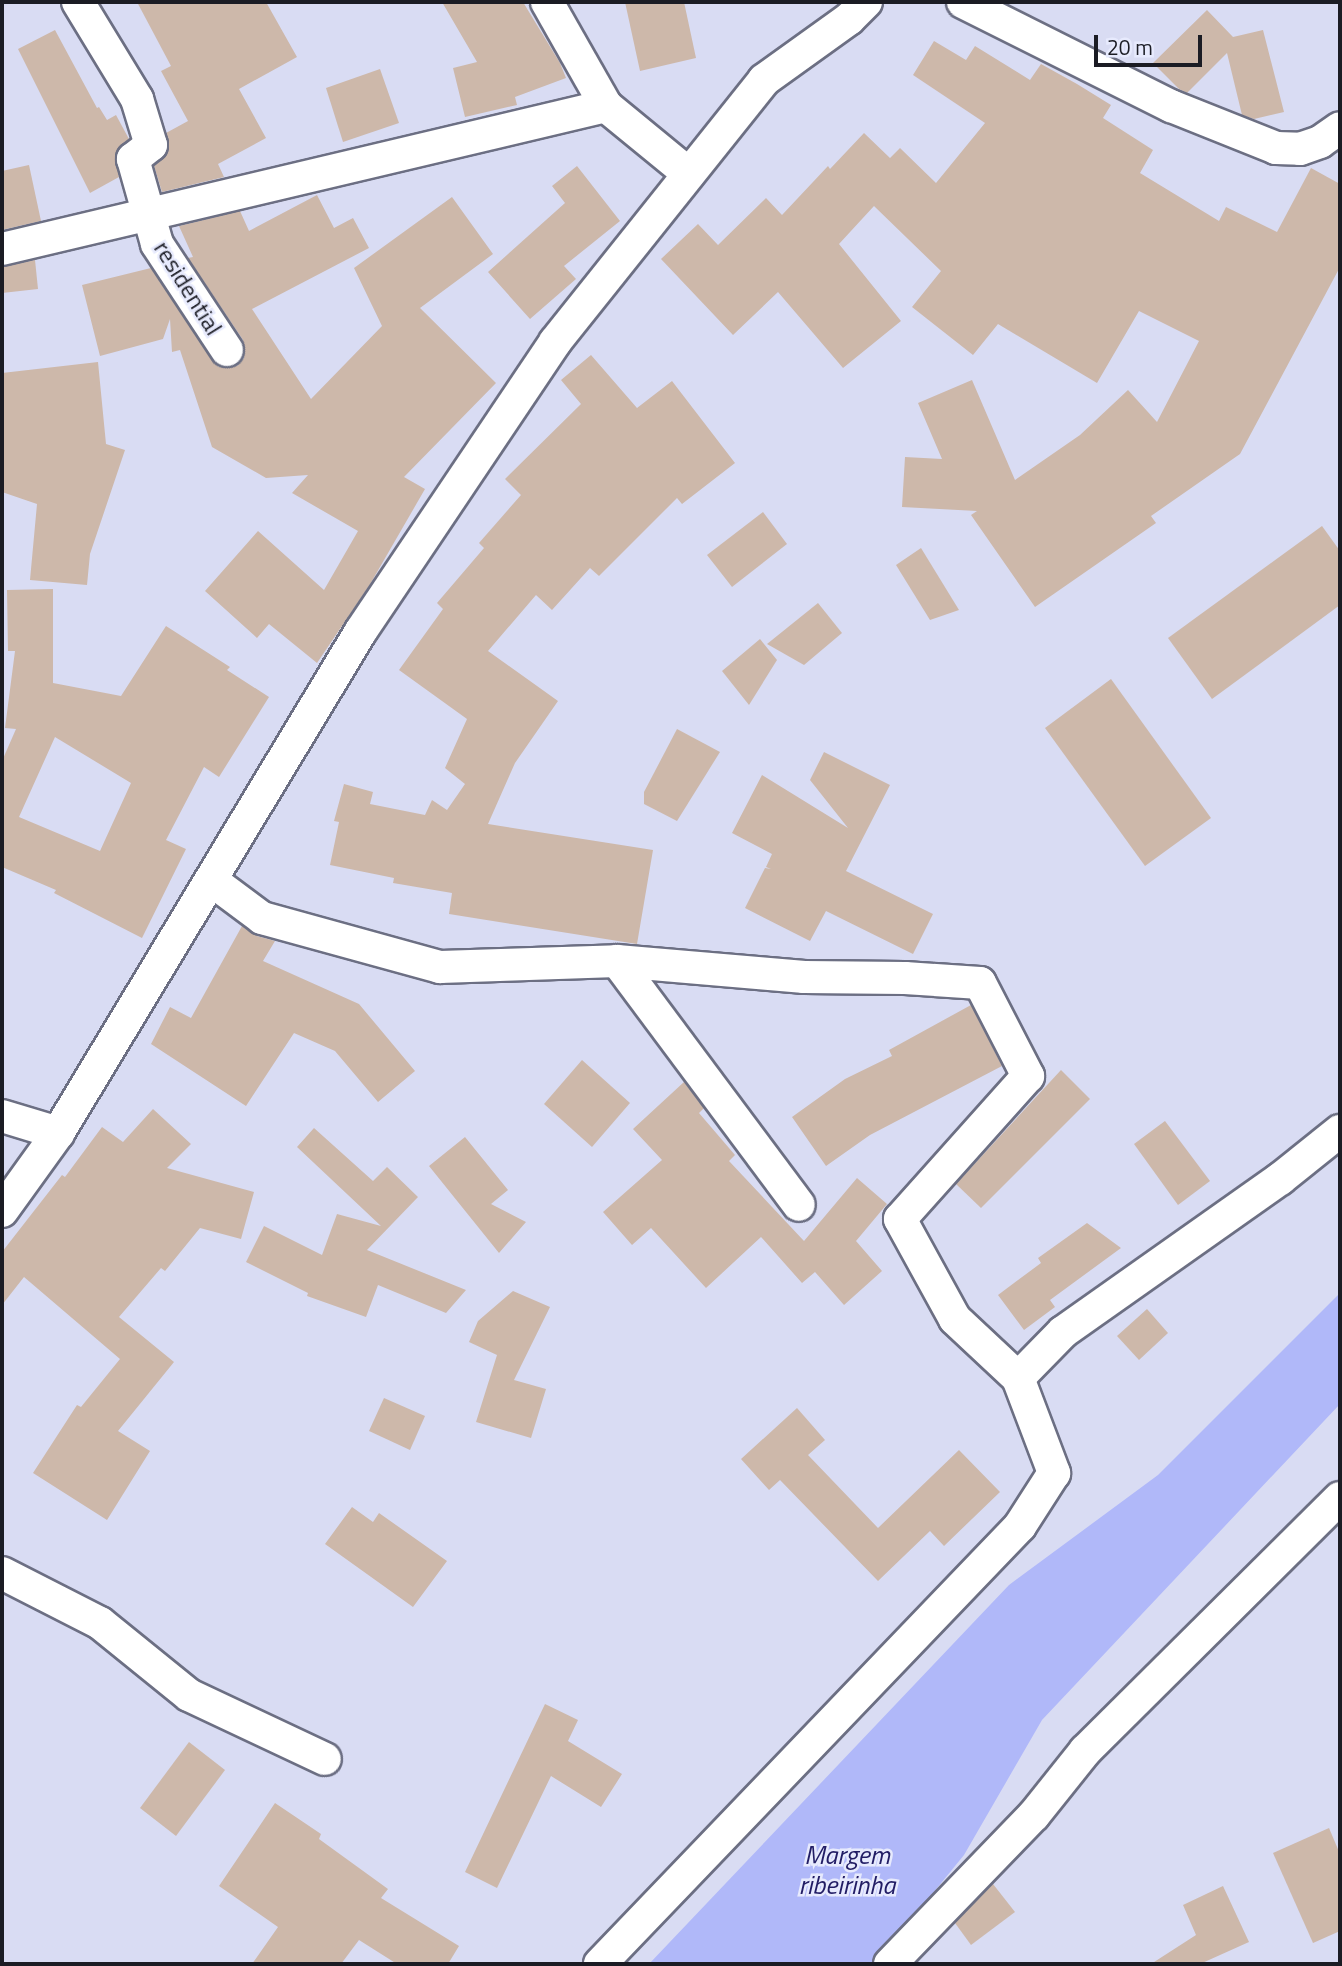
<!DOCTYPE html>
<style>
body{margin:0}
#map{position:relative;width:1342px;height:1966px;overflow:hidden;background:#d9dcf3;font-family:"Titillium Web",sans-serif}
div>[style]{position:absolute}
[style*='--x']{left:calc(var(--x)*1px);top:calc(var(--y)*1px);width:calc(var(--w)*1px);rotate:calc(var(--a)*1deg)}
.water>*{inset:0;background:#b0b8f9}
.building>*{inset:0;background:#cdb8aa}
.roads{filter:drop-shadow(2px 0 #6c6f83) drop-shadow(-2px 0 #6c6f83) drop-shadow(0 2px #6c6f83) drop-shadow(0 -2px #6c6f83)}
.minor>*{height:32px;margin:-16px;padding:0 16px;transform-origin:16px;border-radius:16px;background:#fff}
span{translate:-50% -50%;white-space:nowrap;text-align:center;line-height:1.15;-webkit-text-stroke:5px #e7eafd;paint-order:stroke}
.street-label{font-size:24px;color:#1b1c24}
.water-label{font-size:26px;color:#221d65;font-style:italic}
.frame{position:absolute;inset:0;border:4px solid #1b1c24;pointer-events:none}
.scale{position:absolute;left:1094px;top:35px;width:108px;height:32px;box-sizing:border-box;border:4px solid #1b1c24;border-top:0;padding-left:9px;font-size:21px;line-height:24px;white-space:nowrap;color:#1b1c24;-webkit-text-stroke:5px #e7eafd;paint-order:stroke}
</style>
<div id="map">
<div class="water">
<i style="clip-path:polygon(1340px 1293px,1340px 1404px,1042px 1720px,964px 1855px,875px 1964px,649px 1964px,1009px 1585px,1158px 1475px)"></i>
</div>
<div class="building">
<i style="clip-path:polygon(137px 2px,266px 2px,297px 57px,239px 89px,266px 138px,218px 164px,224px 177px,162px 192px,154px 166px,168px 151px,166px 133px,188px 121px,161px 71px,171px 66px)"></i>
<i style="clip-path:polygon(442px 2px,523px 2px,560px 63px,566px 78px,515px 97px,517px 105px,465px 117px,453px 68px,477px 62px)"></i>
<i style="clip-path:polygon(625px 2px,684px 2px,696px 58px,640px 71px)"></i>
<i style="clip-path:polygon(1207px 10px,1233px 37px,1263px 30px,1284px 112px,1254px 119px,1242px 115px,1227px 53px,1187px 93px,1179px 89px,1153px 63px)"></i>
<i style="clip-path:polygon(55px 30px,97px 108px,99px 107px,107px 120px,116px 115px,129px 139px,115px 154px,119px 177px,90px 193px,18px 49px)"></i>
<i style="clip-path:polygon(934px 41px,966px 60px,975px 46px,1030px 80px,1041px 64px,1077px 84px,1111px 105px,1103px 118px,1153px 150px,1140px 173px,1219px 221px,1226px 207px,1277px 232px,1311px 168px,1340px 184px,1340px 267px,1240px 454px,1151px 516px,1156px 523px,1035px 607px,971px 515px,977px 511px,902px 507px,905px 457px,942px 459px,918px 403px,972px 380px,1015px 480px,1080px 435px,1128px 390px,1157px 422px,1199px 341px,1139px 311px,1097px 383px,998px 324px,973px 355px,912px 307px,941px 271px,874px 206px,839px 244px,901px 321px,843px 368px,778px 292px,733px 335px,661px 259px,698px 224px,718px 245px,766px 198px,782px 215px,828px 166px,830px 169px,864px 133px,890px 158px,900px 148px,936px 183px,985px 123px,913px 75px)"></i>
<i style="clip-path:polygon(380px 69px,399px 123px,343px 142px,326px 88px)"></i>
<i style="clip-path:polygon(29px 165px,41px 221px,2px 230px,2px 171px)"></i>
<i style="clip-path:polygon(577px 166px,620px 221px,564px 266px,576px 279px,530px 319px,488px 272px,565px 203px,552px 186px)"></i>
<i style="clip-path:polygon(317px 195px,334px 228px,353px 218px,369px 248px,252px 309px,311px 399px,382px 326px,354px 268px,452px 197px,493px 254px,420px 308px,496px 383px,404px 477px,425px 489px,369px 586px,317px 663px,269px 624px,257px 638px,205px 591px,258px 531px,324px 590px,358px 531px,292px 493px,308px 475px,266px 478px,212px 447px,180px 350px,172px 352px,170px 319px,163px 339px,100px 356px,82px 285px,151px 268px,212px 360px,219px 367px,237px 366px,244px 358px,243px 340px,188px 258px,193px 257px,179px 226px,240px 211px,249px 231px)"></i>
<i style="clip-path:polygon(35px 260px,38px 289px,2px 293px,2px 267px)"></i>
<i style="clip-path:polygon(591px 355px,637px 408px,672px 381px,735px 463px,682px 504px,677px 498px,599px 576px,590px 568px,552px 610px,536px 595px,488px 651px,558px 701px,515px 763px,488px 824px,653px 850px,637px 944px,449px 914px,452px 893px,393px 883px,394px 878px,330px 865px,339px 822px,334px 821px,344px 784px,373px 792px,370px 804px,425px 815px,432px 800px,447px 810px,465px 784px,445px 768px,467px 719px,399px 670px,443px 609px,437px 603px,484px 548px,479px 543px,521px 495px,505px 479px,581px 404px,561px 380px)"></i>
<i style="clip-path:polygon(98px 362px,106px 444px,125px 450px,90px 554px,87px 585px,30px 580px,37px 504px,2px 492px,2px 373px)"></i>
<i style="clip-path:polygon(763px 512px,787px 544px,732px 587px,707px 555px)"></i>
<i style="clip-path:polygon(1322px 526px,1340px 551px,1340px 605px,1212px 699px,1168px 638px)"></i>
<i style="clip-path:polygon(921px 548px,959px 610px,930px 620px,896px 565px)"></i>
<i style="clip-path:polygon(evenodd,53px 589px,53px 683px,121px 696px,166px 626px,230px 667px,227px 670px,269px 697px,219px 777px,204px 767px,166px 840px,186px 849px,142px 938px,54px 893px,56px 890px,2px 867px,2px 761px,16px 729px,5px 728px,15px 651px,8px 651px,7px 590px,53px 589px,55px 737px,131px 783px,100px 851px,19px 817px,55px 737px)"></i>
<i style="clip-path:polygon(818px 603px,842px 633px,804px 665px,767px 644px)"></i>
<i style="clip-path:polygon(760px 639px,777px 660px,749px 705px,722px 671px)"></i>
<i style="clip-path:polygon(1111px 679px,1211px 818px,1145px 866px,1045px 728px)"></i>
<i style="clip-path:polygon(677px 729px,720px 752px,677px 821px,644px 804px,644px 792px)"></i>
<i style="clip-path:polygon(824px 752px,890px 785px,846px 871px,933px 914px,913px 954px,826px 911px,810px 941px,745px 908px,765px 868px,771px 869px,766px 867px,772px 854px,732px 833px,762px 775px,848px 828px,810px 780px)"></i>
<i style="clip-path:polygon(242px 926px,257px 936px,275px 941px,263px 961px,359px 1004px,415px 1071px,378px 1102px,335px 1051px,294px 1033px,246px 1106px,151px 1044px,170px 1007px,191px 1018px)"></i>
<i style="clip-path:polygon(971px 1005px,1002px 1066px,870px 1135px,826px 1166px,792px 1117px,845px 1079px,892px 1056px,889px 1050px)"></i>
<i style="clip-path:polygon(582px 1060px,630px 1103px,592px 1147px,544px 1104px)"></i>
<i style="clip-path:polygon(1061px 1070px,1090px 1099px,981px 1208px,956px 1184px)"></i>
<i style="clip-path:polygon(684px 1082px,704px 1108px,699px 1113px,735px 1155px,729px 1161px,804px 1241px,857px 1178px,887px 1204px,856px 1241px,882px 1271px,844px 1305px,815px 1272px,802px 1283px,761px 1237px,706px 1288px,651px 1228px,632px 1245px,603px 1212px,662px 1160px,633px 1129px)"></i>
<i style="clip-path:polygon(153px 1109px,191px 1144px,167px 1168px,254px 1192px,241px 1239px,200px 1228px,165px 1271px,161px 1268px,119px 1317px,174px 1362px,118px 1431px,150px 1451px,107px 1520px,33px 1473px,77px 1405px,81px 1407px,120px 1359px,24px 1277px,2px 1305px,2px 1252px,62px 1175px,65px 1177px,102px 1127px,123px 1142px)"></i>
<i style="clip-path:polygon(1165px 1121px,1210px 1181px,1178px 1205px,1134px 1144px)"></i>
<i style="clip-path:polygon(314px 1128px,373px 1181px,387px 1167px,418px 1197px,367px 1250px,466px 1290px,446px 1313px,378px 1285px,366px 1317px,307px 1296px,308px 1293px,246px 1262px,264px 1226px,322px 1255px,337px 1214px,381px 1226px,297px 1147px)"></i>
<i style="clip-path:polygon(465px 1137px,508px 1190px,491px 1204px,526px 1222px,499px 1253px,429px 1166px)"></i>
<i style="clip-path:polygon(1087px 1223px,1121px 1248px,1050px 1300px,1055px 1307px,1024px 1330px,998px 1295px,1041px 1263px,1038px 1258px)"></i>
<i style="clip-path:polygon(513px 1291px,550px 1307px,514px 1380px,546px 1389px,531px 1438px,476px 1422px,497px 1355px,469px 1342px,478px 1321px)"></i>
<i style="clip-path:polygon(1147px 1309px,1168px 1333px,1139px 1360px,1117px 1336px)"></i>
<i style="clip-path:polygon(384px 1398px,425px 1416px,410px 1450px,369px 1431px)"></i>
<i style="clip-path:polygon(797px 1408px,825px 1440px,808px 1455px,878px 1528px,959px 1450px,1000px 1492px,944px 1546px,930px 1531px,878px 1581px,780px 1480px,769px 1490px,741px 1459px)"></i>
<i style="clip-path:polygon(352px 1507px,373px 1522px,379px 1513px,447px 1561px,413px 1607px,325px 1544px)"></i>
<i style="clip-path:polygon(545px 1704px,578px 1720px,568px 1741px,622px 1774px,601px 1807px,551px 1776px,497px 1888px,465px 1872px)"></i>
<i style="clip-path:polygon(189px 1742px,225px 1770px,176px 1836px,140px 1808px)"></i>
<i style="clip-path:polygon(275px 1803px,321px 1834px,319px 1839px,388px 1889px,381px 1898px,459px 1946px,448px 1964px,397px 1964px,359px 1940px,341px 1964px,252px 1964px,278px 1927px,219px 1886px)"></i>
<i style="clip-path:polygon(1329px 1828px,1340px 1854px,1340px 1931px,1313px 1943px,1273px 1853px)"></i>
<i style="clip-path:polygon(993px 1884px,1015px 1912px,971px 1945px,955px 1923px)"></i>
<i style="clip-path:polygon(1223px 1886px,1249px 1942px,1200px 1964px,1151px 1964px,1196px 1935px,1183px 1905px)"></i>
</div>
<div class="roads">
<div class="minor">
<i style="--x:78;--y:2;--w:114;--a:58.7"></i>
<i style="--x:137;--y:99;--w:48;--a:73.1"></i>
<i style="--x:151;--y:145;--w:23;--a:142"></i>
<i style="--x:133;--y:159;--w:88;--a:74.2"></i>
<i style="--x:157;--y:244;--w:127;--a:56.6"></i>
<i style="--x:547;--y:2;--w:120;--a:60.4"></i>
<i style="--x:606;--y:106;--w:107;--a:39.3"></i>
<i style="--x:963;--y:2;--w:233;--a:26.6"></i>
<i style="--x:1171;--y:106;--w:113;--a:21.8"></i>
<i style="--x:1276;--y:148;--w:24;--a:2"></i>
<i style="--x:1300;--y:149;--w:21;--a:-19"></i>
<i style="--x:1320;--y:142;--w:24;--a:-35"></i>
<i style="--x:2;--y:249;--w:621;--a:-13.32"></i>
<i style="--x:211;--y:880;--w:64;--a:36.7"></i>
<i style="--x:262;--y:918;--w:185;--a:15.4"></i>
<i style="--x:440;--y:967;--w:177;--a:-1.9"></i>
<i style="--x:617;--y:961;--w:188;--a:4.9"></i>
<i style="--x:804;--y:977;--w:101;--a:0.6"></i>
<i style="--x:905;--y:978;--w:75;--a:3.8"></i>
<i style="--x:980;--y:983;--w:105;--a:62.7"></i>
<i style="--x:1028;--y:1076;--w:192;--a:131.8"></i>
<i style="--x:900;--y:1219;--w:114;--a:61.2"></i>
<i style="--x:955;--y:1319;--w:86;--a:43.1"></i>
<i style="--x:1018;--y:1378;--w:102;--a:69.2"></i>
<i style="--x:1054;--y:1473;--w:63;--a:122.7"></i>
<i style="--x:1020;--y:1526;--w:607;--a:133.8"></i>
<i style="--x:617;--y:961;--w:304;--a:53.3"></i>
<i style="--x:2;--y:1116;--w:59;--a:16.9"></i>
<i style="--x:2;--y:1211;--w:96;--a:-54.3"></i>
<i style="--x:58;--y:1133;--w:586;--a:-58.89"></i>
<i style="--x:361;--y:631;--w:348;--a:-56.1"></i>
<i style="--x:555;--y:342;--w:335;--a:-51.4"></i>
<i style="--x:764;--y:80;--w:105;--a:-35.7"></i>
<i style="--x:849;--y:19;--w:24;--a:-45"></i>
<i style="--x:1018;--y:1378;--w:64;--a:-45.6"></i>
<i style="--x:1063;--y:1332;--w:266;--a:-35.2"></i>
<i style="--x:1280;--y:1179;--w:77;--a:-38.7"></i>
<i style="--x:2;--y:1573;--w:110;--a:27"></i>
<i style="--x:100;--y:1623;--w:114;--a:39"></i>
<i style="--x:189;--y:1695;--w:150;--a:25.2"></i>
<i style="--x:890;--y:1964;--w:207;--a:-46"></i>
<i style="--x:1034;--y:1815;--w:82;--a:-51.4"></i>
<i style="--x:1085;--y:1751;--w:359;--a:-44.8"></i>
</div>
</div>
<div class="street-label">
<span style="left:188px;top:288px;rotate:58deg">residential</span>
</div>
<div class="water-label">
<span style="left:847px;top:1870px">Margem<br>ribeirinha</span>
</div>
<div class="frame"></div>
<div class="scale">20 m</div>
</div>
